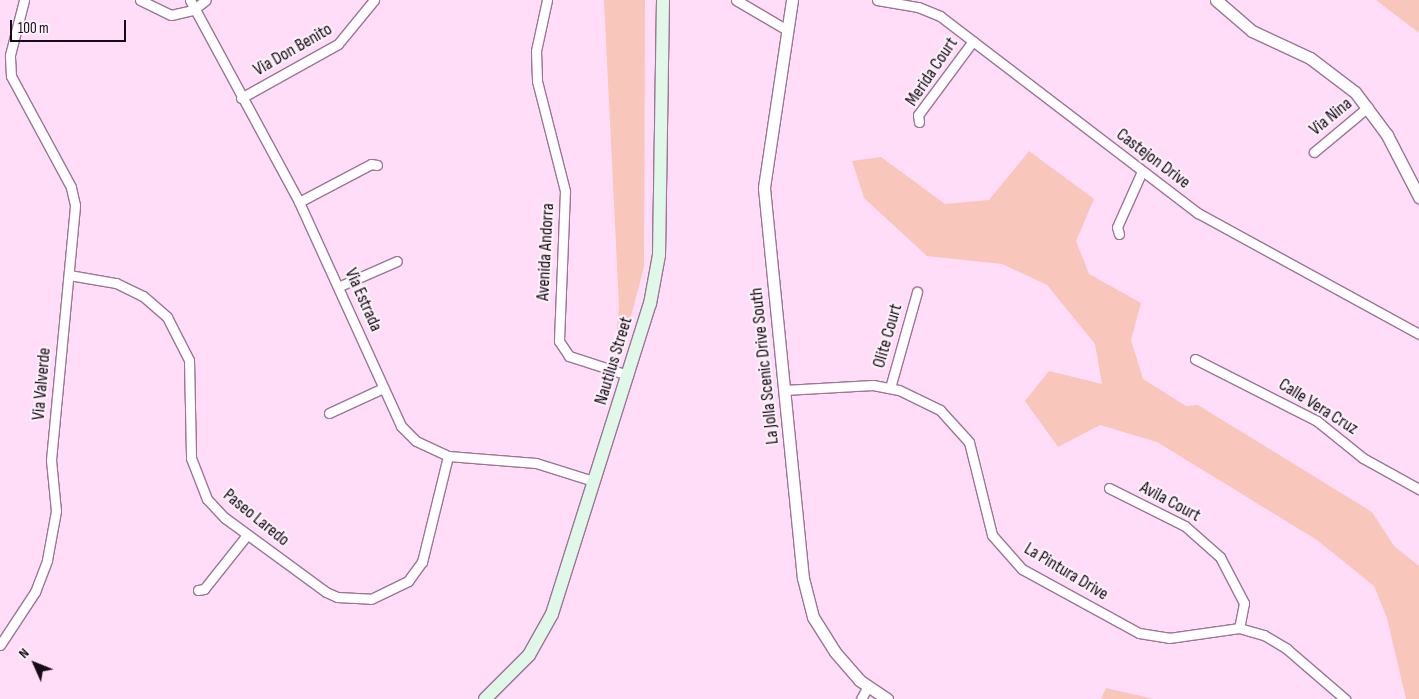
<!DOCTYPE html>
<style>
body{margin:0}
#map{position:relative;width:1419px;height:699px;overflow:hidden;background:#ffdcf8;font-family:"Sofia Sans Condensed",sans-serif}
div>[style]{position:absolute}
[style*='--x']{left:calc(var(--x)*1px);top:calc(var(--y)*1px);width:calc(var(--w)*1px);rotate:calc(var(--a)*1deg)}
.green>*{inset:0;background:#f9c6bb}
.roads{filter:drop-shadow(1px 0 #9c7595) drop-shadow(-1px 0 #9c7595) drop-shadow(0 1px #9c7595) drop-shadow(0 -1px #9c7595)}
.minor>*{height:9px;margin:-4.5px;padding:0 4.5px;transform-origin:4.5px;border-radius:4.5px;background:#fff}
.tertiary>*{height:11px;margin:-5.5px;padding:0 5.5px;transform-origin:5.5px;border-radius:5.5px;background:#fff}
.secondary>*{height:12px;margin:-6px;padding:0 6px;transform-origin:6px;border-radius:6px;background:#e0f8e7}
span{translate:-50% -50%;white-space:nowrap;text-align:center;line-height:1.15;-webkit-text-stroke:4.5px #fbf2f9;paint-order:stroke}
.street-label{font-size:18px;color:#180a16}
.north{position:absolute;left:10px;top:639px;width:50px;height:50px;-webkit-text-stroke:4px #fbf2f9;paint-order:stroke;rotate:314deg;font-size:14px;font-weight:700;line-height:20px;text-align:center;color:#180a16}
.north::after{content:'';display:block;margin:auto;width:18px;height:22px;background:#180a16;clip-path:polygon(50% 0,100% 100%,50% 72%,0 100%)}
.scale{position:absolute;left:10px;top:20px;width:116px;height:22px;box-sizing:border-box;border:2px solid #180a16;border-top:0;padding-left:6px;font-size:15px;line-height:18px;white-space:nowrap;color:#180a16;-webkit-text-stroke:4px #fbf2f9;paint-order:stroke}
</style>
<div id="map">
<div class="green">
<i style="clip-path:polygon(604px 0,645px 0,644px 267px,622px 350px,615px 357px,619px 306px)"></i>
<i style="clip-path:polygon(1376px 0,1419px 0,1419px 33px)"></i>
<i style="clip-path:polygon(1029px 151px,1094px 199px,1076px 241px,1089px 274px,1141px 303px,1131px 340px,1143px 379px,1186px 406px,1198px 405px,1372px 512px,1394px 546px,1419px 566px,1419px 699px,1406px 699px,1387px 618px,1374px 586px,1317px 540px,1157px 442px,1100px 425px,1058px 447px,1025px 401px,1049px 371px,1102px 384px,1095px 344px,1047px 285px,1002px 264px,927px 256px,864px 198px,852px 161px,881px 157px,945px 204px,989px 200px)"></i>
<i style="clip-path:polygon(1106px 688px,1154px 699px,1101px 699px)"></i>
</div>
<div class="roads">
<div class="minor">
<i style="--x:140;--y:0;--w:34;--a:26"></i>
<i style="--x:171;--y:15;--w:23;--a:-13"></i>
<i style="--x:193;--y:10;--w:16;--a:-38"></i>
<i style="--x:190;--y:0;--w:230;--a:61.6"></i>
<i style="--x:299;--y:202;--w:246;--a:65.5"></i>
<i style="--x:401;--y:426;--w:21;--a:45"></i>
<i style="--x:416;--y:441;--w:35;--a:25"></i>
<i style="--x:448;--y:456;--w:88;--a:4.5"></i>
<i style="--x:536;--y:463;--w:60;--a:17.5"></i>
<i style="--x:547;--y:0;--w:52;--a:102.2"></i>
<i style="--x:536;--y:51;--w:30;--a:88"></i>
<i style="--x:537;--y:81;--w:114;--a:75.7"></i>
<i style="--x:565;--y:191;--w:150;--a:92.3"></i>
<i style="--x:559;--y:341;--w:18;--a:56"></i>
<i style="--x:569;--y:356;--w:62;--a:17.9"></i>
<i style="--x:736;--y:0;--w:59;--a:30.5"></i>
<i style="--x:877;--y:0;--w:42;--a:9.7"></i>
<i style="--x:918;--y:7;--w:24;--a:22"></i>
<i style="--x:940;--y:16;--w:325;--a:37.4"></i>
<i style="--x:1198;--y:213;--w:252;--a:28.7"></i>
<i style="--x:241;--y:98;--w:111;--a:-29.1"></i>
<i style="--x:338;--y:44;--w:57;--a:-50.7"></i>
<i style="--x:919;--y:122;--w:7;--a:-98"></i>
<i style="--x:918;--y:115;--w:92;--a:-53.4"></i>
<i style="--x:1314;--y:152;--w:70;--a:-39.8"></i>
<i style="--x:299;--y:202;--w:81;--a:-27.8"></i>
<i style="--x:371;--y:164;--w:6;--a:9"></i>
<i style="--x:1119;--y:234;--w:7;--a:-106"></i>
<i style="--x:1117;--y:227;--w:61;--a:-65.9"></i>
<i style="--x:69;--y:275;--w:48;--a:9.7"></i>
<i style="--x:116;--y:283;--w:30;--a:26"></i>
<i style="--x:143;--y:296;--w:32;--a:41"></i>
<i style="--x:167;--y:317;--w:48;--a:62.9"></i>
<i style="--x:189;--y:360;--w:98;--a:88.8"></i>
<i style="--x:191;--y:458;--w:44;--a:68.7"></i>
<i style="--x:207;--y:499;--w:26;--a:47"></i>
<i style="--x:225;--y:518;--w:125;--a:36.2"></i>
<i style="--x:326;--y:592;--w:12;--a:24"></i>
<i style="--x:337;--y:597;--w:34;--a:3"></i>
<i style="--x:371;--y:599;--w:41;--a:-25.9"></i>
<i style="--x:408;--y:581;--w:24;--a:-54"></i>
<i style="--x:422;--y:562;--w:109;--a:-76.2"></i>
<i style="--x:340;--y:286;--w:62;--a:-23.7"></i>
<i style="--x:1195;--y:359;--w:137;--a:26.9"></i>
<i style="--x:1317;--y:421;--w:59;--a:38.8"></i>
<i style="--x:1363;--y:458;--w:64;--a:29"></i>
<i style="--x:890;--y:388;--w:100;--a:-74.3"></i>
<i style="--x:784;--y:390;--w:89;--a:-3.2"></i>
<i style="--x:873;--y:385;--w:26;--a:11"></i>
<i style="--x:899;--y:390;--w:46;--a:26"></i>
<i style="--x:940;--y:410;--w:43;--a:47.8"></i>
<i style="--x:969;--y:442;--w:96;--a:76.1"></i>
<i style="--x:992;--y:535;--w:45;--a:48.6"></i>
<i style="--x:1022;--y:569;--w:133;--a:28.7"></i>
<i style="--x:1139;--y:633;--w:30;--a:9"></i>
<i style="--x:1169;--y:638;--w:71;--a:-8.1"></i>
<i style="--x:1239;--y:628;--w:26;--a:16"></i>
<i style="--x:1264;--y:635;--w:27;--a:31"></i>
<i style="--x:1287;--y:649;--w:77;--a:40.8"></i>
<i style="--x:329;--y:413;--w:60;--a:-24.8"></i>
<i style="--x:1109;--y:488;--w:85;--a:26.6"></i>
<i style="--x:1185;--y:526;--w:47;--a:41.5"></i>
<i style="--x:1220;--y:557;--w:52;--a:62.4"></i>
<i style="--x:1244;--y:603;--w:25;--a:101"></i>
<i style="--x:198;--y:590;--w:6;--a:-9"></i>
<i style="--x:204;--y:589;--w:69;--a:-51.5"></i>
<i style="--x:0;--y:645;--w:64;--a:-56.6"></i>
<i style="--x:35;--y:592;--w:34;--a:-69"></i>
<i style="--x:47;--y:560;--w:50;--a:-79.6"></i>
<i style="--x:56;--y:511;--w:51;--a:-95.6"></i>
<i style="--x:51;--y:460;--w:256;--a:-84.6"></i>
<i style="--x:75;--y:205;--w:18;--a:-103"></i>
<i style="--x:71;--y:187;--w:126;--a:-118.4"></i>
<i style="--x:11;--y:76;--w:21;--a:-93"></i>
<i style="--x:10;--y:55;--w:57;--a:-75.7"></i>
<i style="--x:861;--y:699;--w:15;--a:-62"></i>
</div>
<div class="tertiary">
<i style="--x:792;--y:0;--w:190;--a:98.5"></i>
<i style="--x:764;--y:188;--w:392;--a:84.3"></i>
<i style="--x:803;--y:578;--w:40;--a:75.6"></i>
<i style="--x:813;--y:617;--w:41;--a:57.8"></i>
<i style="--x:835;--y:652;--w:37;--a:49"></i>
<i style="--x:859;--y:680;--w:34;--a:34"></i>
<i style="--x:1216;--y:0;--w:48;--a:40.7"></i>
<i style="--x:1252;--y:31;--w:64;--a:25"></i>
<i style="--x:1310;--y:58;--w:56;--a:37.1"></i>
<i style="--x:1355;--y:92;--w:54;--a:53.3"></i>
<i style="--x:1387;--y:135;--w:70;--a:62.7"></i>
</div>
<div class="secondary">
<i style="--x:485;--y:699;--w:62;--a:-45"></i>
<i style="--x:529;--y:655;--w:47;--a:-60.7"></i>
<i style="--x:552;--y:614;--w:325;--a:-72.5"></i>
<i style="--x:650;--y:304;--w:50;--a:-79.6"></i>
<i style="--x:659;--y:255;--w:255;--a:-89.1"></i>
</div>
</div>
<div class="street-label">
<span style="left:293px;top:50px;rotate:-30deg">Via Don Benito</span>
<span style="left:932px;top:72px;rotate:-56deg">Merida Court</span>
<span style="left:1331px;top:117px;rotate:-39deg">Via Nina</span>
<span style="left:1153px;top:159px;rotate:37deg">Castejon Drive</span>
<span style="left:546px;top:252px;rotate:-87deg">Avenida Andorra</span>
<span style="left:363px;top:300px;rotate:66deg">Via Estrada</span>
<span style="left:888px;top:336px;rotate:-74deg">Olite Court</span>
<span style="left:614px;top:361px;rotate:-73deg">Nautilus Street</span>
<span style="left:765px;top:366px;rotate:-96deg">La Jolla Scenic Drive South</span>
<span style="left:42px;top:384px;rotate:-85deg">Via Valverde</span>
<span style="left:1318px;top:407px;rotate:32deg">Calle Vera Cruz</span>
<span style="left:1170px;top:502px;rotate:28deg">Avila Court</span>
<span style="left:256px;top:518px;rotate:39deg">Paseo Laredo</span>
<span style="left:1066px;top:572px;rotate:31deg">La Pintura Drive</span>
</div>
<div class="north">N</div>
<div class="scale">100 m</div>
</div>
